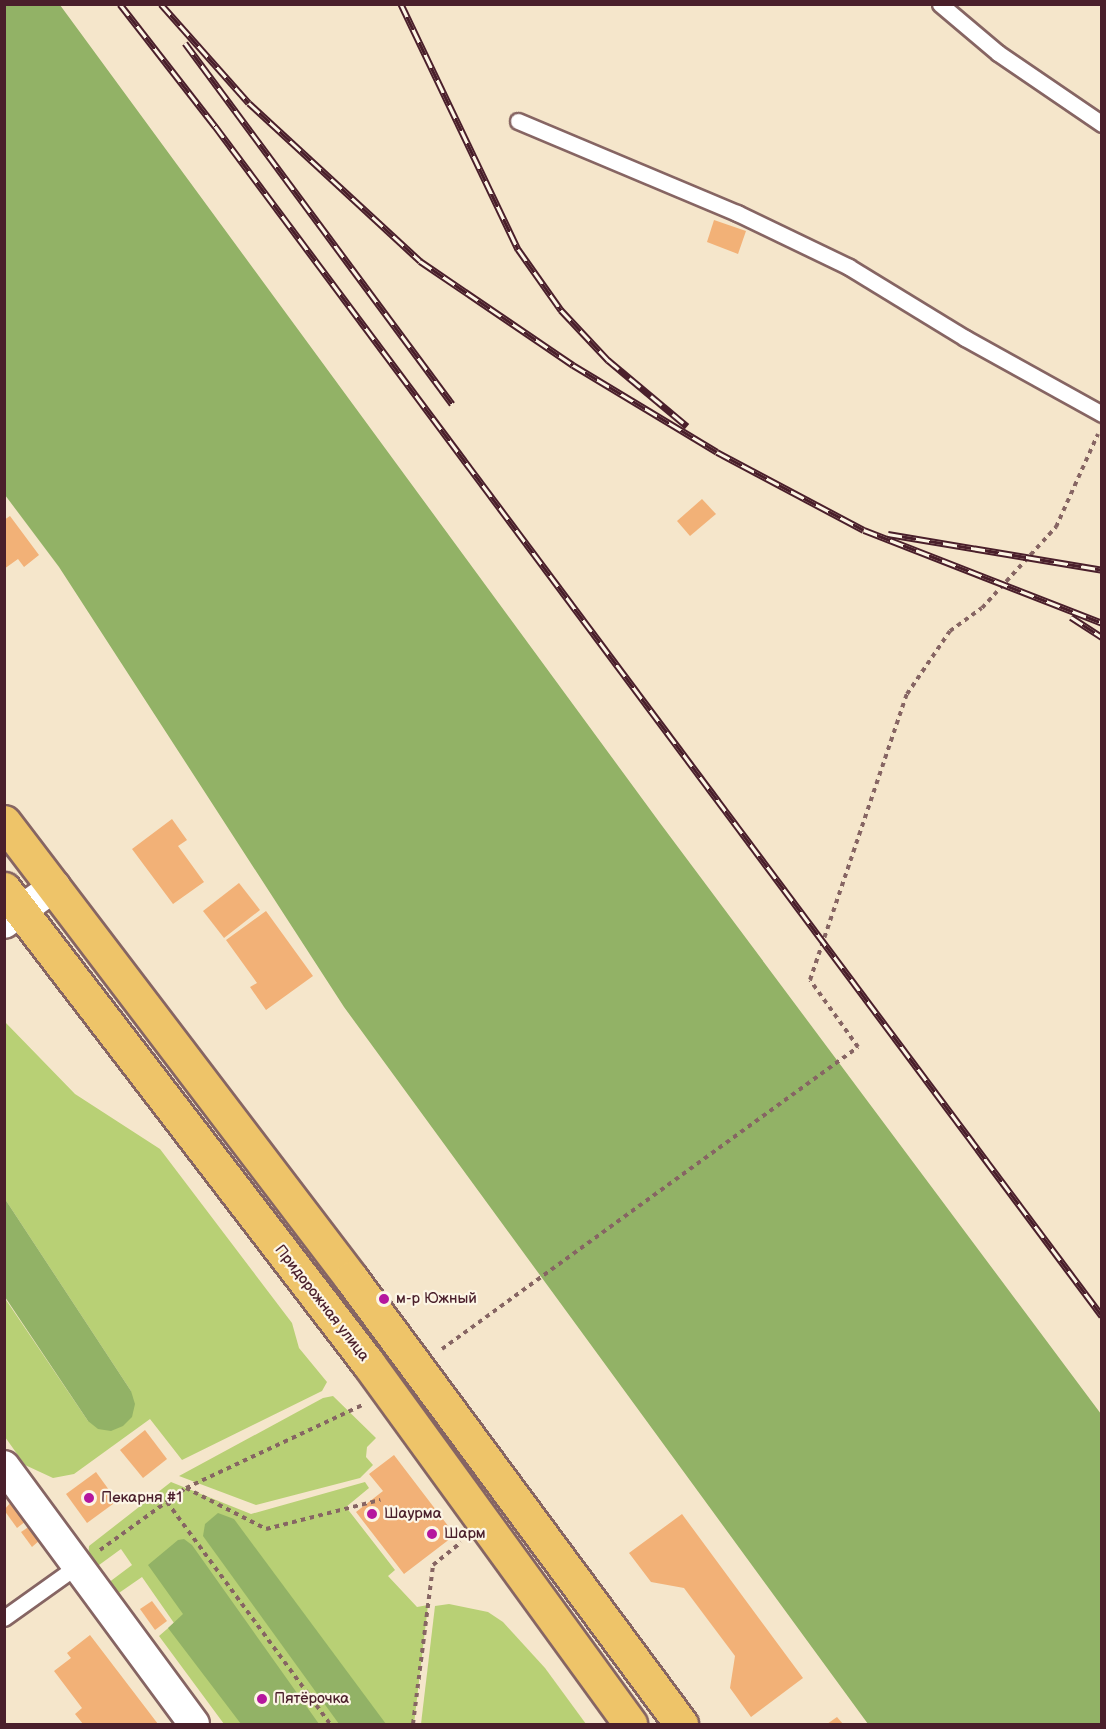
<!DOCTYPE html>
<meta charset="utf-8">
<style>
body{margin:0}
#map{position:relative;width:1106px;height:1729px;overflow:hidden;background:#f5e6cb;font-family:"Balsamiq Sans",sans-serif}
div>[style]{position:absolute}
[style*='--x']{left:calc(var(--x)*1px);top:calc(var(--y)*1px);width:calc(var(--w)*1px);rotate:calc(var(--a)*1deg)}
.green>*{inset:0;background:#b8d075}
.forest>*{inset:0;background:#92b266}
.building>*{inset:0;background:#f2b177}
.path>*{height:4px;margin-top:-2px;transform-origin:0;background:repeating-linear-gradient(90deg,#866563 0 4.5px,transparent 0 9px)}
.roads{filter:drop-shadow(2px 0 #866563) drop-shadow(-2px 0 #866563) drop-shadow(0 2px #866563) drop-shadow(0 -2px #866563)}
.lane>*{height:15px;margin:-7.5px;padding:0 7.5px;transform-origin:7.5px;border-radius:7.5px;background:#fff}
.street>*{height:30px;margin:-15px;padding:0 15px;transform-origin:15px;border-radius:15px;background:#fff}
.primary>*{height:33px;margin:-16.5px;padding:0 16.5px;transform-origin:16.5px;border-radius:16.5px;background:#eec469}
.rail>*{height:7px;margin-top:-3.5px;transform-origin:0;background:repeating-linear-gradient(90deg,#fcf5e5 0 14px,#4a1f2b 0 28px);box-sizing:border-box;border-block:2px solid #4a1f2b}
.dots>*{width:16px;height:16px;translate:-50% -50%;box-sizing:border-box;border:3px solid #fcf5e5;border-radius:50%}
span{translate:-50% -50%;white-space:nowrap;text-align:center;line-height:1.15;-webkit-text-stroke:4.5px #fcf5e5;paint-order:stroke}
.poi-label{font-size:15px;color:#4a1f2b}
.left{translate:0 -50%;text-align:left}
.street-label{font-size:15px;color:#4a1f2b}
.frame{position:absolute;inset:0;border:6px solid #4a1f2b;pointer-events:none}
</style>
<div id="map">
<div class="green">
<i style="clip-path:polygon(5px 1022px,75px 1094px,160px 1149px,292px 1323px,299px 1348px,327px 1382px,322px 1391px,182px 1460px,150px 1419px,74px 1474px,53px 1478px,25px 1465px,5px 1437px,4px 1297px,88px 1421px,131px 1391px,5px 1199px)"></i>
<i style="clip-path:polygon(333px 1396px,376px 1438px,367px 1447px,366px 1457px,373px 1465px,360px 1478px,256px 1505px,179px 1476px,323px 1398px)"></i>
<i style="clip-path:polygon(171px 1482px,251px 1514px,365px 1482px,369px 1488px,346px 1507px,395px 1570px,388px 1576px,417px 1607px,428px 1605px,414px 1724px,224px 1724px,159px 1636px,174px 1623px,142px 1577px,116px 1595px,108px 1583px,132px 1565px,121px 1549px,95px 1568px,88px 1559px,89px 1546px)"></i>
<i style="clip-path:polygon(449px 1604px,488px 1612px,503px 1622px,545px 1668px,586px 1724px,421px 1724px,435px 1606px)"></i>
</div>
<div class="forest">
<i style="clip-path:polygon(5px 4px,60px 5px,660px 823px,1101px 1414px,1101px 1724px,868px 1724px,344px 1007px,59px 567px,5px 495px)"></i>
<i style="clip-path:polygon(5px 1199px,131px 1391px,135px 1404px,132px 1417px,123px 1426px,111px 1431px,98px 1429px,88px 1421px,5px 1297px)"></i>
<i style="clip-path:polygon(218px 1513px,234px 1519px,386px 1724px,339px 1724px,203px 1536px,205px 1524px)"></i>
<i style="clip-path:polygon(184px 1539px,192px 1545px,319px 1724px,241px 1724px,168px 1628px,183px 1614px,148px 1565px,178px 1540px)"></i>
</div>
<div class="building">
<i style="clip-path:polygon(714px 220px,746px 231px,738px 254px,707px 242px)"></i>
<i style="clip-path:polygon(702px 499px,716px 514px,690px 536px,677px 521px)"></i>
<i style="clip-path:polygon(10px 516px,39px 555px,24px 567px,18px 559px,4px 569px,4px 520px)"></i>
<i style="clip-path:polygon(172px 819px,187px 840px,178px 846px,204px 882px,173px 904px,132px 849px)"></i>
<i style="clip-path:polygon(239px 883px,260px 910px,224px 938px,203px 911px)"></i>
<i style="clip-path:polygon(266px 911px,313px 976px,266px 1010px,250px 987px,257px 983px,226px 940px)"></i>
<i style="clip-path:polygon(145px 1430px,167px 1459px,143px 1478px,120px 1450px)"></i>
<i style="clip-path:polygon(394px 1455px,455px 1535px,404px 1574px,356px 1512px,383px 1491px,369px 1474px)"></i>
<i style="clip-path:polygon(96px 1472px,117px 1501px,87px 1523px,66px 1494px)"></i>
<i style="clip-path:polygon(12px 1501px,26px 1521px,17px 1528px,4px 1510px)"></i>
<i style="clip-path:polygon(682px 1514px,803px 1678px,751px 1717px,730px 1688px,735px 1656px,684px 1588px,651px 1582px,629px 1553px)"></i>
<i style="clip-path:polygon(30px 1526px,40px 1540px,32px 1547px,21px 1532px)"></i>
<i style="clip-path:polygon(152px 1601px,167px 1621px,155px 1630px,140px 1609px)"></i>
<i style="clip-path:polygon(90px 1635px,158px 1724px,83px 1724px,75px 1714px,82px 1708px,54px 1671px,71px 1658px,67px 1653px)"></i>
<i style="clip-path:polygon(837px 1717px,843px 1724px,827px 1724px)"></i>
</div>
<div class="path">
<i style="--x:442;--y:1349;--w:514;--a:-35.98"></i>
<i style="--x:858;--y:1047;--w:82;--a:-125.6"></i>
<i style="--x:810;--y:980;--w:302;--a:-71.3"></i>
<i style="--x:907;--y:694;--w:76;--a:-55.7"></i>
<i style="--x:950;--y:631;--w:39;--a:-36"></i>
<i style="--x:982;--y:608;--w:110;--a:-47.6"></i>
<i style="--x:1056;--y:527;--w:102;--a:-65.7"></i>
<i style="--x:186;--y:1488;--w:195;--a:-25.2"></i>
<i style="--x:167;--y:1502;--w:275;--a:53.7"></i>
<i style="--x:100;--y:1550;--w:106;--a:-35.8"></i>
<i style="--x:186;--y:1488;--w:90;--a:27.1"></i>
<i style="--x:266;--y:1529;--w:118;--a:-14.3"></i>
<i style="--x:413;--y:1724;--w:160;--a:-82.8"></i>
<i style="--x:433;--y:1565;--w:36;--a:-39"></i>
</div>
<div class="roads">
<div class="lane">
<i style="--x:940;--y:4;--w:76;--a:40.2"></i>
<i style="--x:998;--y:53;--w:126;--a:34.3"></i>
<i style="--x:518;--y:121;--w:238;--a:22.8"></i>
<i style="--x:737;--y:213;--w:124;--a:25.7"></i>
<i style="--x:849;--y:267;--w:136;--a:31.5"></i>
<i style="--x:965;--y:338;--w:157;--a:29"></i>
<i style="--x:4;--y:1618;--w:90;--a:-35.5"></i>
</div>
<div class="street">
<i style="--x:4;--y:923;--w:63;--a:-36"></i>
<i style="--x:4;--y:1466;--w:320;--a:53.6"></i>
</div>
<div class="primary">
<i style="--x:4;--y:822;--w:573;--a:52.73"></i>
<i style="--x:351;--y:1278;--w:555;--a:53.5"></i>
<i style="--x:4;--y:889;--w:598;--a:52.48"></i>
<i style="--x:368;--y:1363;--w:446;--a:54"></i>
</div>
</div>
<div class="rail">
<i style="--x:120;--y:4;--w:155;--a:52.1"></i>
<i style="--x:215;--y:126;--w:1484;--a:53.3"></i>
<i style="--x:161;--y:4;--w:132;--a:48.4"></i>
<i style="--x:249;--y:103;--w:233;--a:42.7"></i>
<i style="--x:420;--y:261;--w:185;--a:34.2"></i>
<i style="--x:573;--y:365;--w:168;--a:31.1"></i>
<i style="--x:717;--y:452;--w:166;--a:28"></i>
<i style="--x:864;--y:530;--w:256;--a:21.3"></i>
<i style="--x:401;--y:4;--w:272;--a:64.5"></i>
<i style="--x:518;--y:249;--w:75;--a:54.8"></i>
<i style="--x:561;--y:310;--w:69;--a:46.8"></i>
<i style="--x:608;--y:360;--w:103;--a:39.9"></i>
<i style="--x:185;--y:43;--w:449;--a:53.5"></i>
<i style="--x:888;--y:534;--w:217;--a:9.5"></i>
<i style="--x:1071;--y:617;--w:37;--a:33"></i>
</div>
<div class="dots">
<i style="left:384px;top:1299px;background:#b5179e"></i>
<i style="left:89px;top:1498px;background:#b5179e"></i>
<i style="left:372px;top:1514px;background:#b5179e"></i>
<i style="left:432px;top:1534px;background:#b5179e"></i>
<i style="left:262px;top:1699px;background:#b5179e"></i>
</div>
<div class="poi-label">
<span class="left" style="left:396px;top:1299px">м-р Южный</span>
<span class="left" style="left:101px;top:1498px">Пекарня #1</span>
<span class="left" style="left:384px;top:1514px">Шаурма</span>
<span class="left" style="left:444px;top:1534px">Шарм</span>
<span class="left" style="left:274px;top:1699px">Пятёрочка</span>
</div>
<div class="street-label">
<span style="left:322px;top:1303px;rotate:52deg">Придорожная улица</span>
</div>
<div class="frame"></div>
</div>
